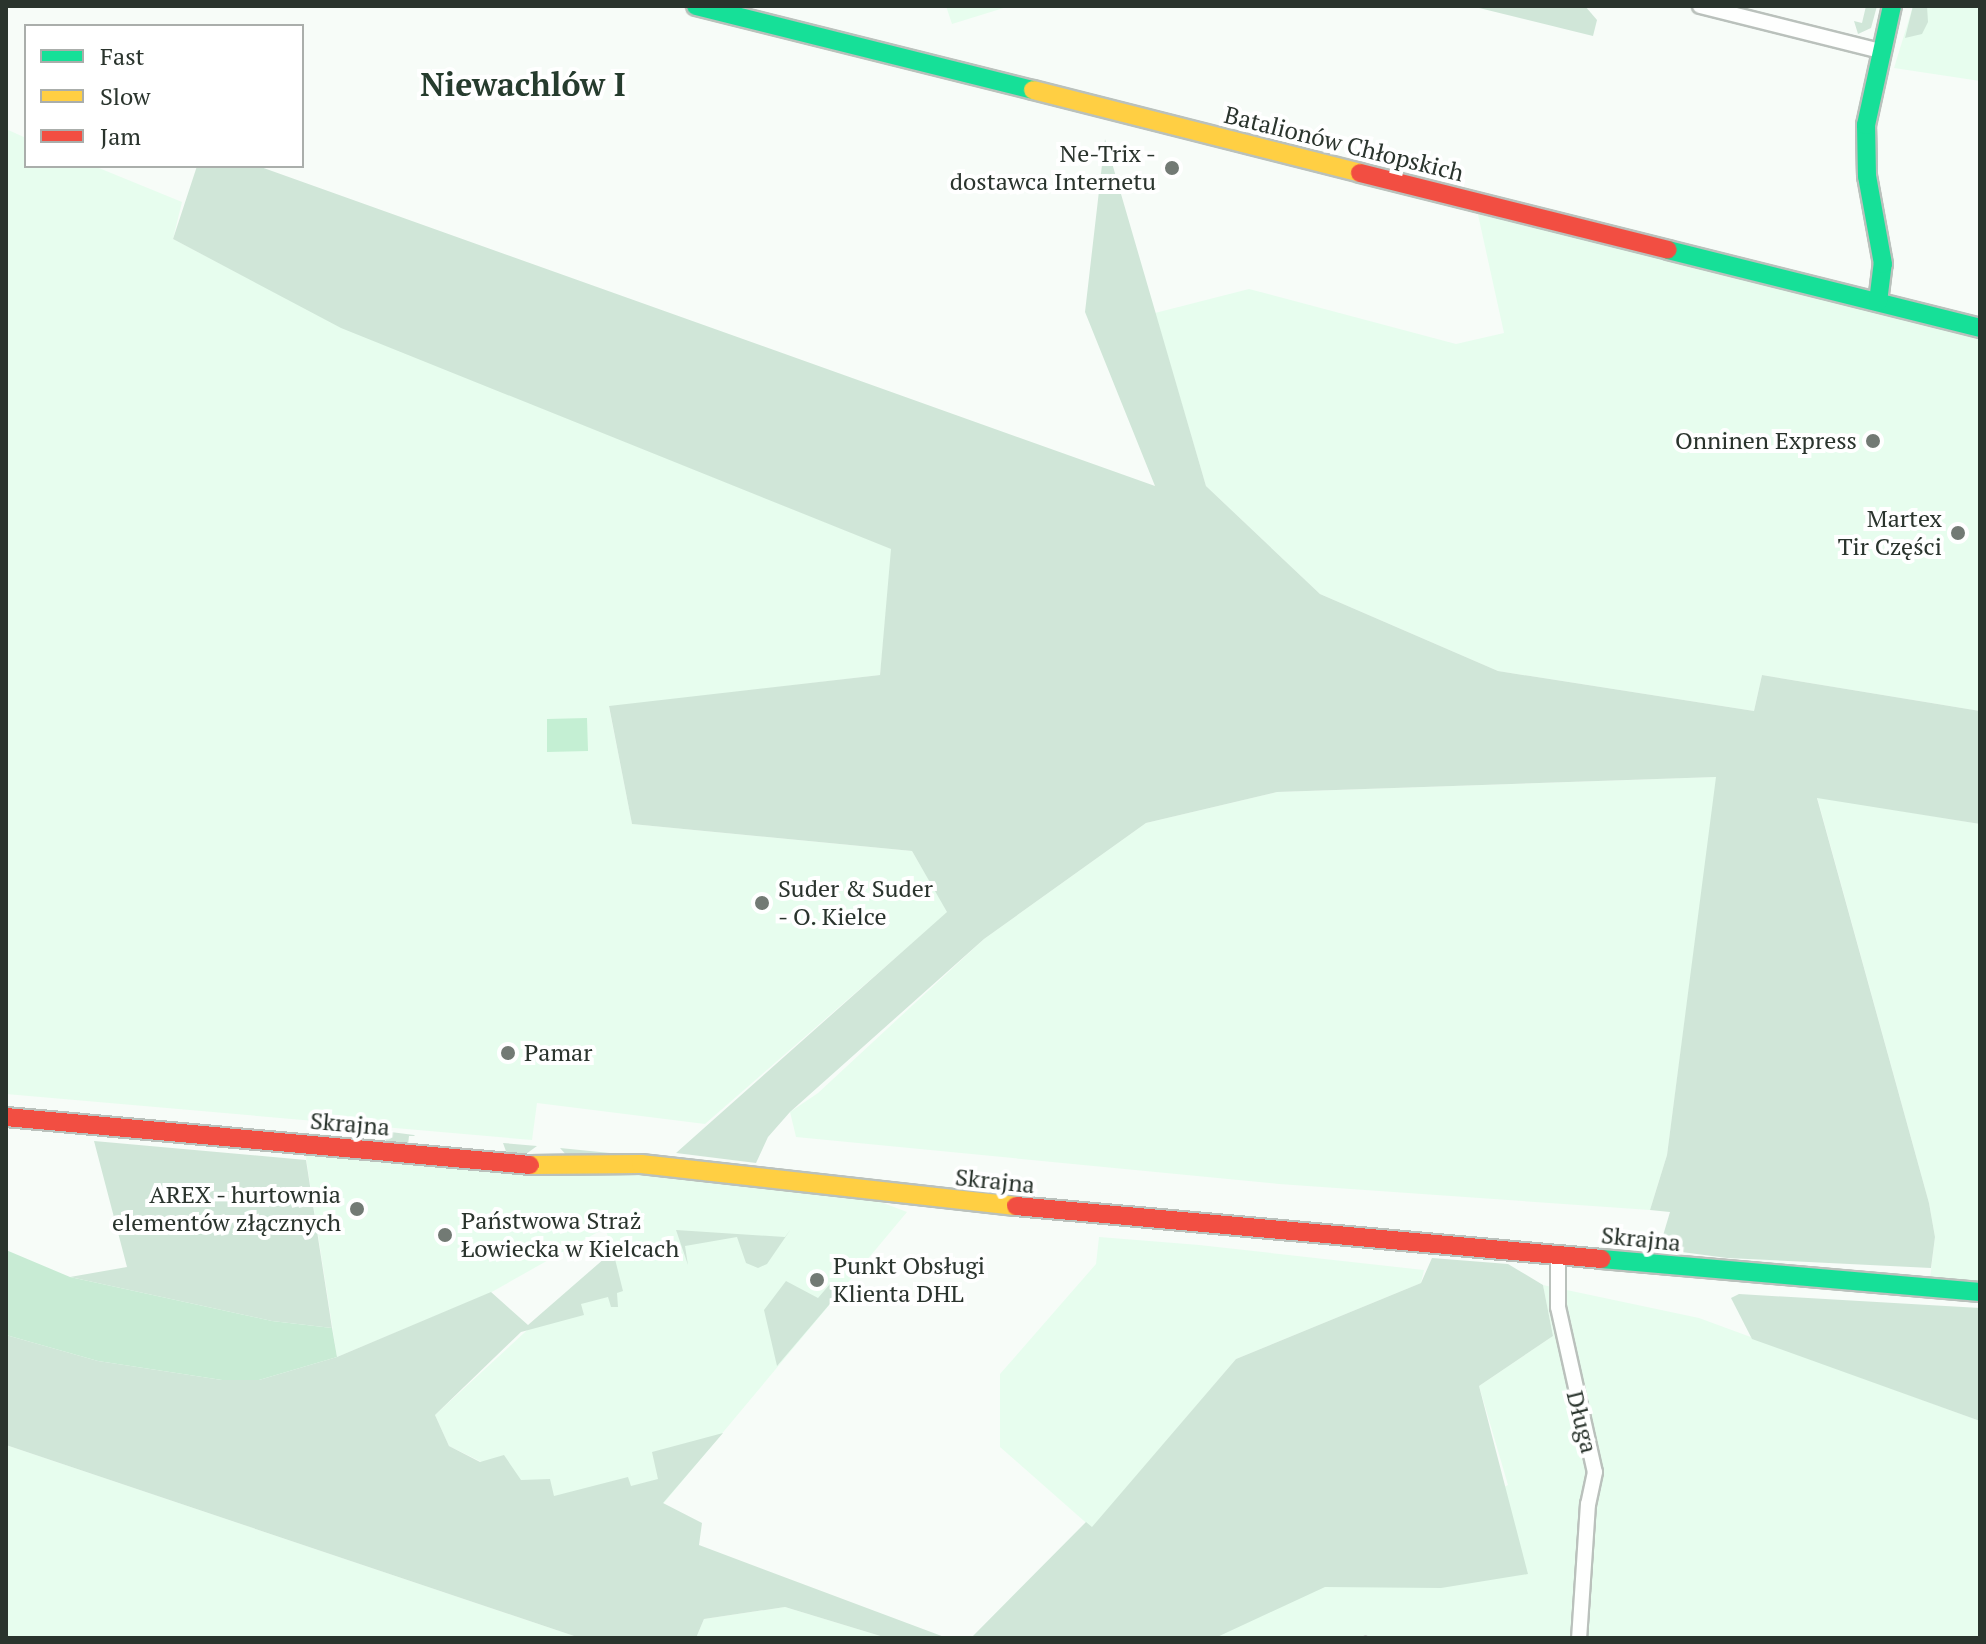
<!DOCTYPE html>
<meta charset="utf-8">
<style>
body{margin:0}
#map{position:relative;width:1986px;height:1644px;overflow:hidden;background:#f7fcf8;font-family:"PT Serif",serif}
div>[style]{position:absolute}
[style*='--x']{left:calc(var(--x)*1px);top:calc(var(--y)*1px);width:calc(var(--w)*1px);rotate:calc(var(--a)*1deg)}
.built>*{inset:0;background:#e7fdee}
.green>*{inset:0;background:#d0e6d8}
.forest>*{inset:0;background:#c8ebd4}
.water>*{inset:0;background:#c4efd3}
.roads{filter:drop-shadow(2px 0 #bac1bc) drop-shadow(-2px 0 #bac1bc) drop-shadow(0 2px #bac1bc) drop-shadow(0 -2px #bac1bc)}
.street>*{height:14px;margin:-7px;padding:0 7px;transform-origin:7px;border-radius:7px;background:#fefffe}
.fast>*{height:18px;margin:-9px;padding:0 9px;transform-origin:9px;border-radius:9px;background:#16e098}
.slow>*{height:18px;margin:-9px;padding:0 9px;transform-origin:9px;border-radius:9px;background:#ffcf43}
.jam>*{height:18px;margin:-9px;padding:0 9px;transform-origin:9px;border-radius:9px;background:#f24e42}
.rail>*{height:5px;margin:-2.5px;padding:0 2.5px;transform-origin:2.5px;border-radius:2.5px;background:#d3d6d4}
.dots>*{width:22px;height:22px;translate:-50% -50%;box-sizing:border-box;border:4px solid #fff;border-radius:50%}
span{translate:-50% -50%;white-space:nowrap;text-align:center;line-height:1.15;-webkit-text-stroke:8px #fff;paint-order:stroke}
.street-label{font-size:24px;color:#2a342d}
.poi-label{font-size:24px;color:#2a342d}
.right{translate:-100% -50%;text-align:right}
.left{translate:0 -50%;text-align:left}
.district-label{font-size:32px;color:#263c2e;font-weight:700}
.frame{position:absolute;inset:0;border:8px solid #2a342d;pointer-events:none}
.legend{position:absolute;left:24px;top:24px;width:280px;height:144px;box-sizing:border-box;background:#fff;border:2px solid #aaaeab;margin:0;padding:10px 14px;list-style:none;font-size:24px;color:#2a342d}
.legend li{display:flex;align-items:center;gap:16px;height:40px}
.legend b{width:40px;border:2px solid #aaaeab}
</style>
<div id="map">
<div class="built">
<i style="clip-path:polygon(946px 6px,1010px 6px,952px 24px)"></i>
<i style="clip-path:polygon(1913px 6px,1980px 6px,1980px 81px,1894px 68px)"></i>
<i style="clip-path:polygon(6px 129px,26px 138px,26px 166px,94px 166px,182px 202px,173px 239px,341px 327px,892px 549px,880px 675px,609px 707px,632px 824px,912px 851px,948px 912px,705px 1124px,537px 1103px,532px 1140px,6px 1094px)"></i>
<i style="clip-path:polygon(1475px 201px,1980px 328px,1980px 711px,1762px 675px,1754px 711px,1498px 671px,1320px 594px,1206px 486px,1155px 313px,1249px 289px,1456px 344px,1504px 333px)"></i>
<i style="clip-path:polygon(1717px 777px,1667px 1155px,1650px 1210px,1279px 1184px,796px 1137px,790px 1112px,818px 1093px,984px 939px,1146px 823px,1277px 792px)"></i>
<i style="clip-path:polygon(1817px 797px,1980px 824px,1980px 1292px,1929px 1287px,1935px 1237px,1929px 1203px)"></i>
<i style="clip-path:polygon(304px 1145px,809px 1188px,878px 1201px,907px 1212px,663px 1504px,571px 1506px,449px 1446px,435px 1415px,613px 1251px,605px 1228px,490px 1293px,337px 1357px)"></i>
<i style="clip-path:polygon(1099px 1237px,1199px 1245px,1424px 1270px,1421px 1283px,1236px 1359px,1092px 1528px,1000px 1447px,1000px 1374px,1096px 1264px)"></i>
<i style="clip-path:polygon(1543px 1285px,1699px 1318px,1980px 1421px,1980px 1638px,1211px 1638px,1508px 1485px,1479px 1386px,1553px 1336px)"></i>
<i style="clip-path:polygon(6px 1445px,580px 1638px,6px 1638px)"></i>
<i style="clip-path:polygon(785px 1607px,887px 1638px,696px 1638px,704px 1619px)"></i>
</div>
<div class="green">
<i style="clip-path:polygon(1471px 6px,1585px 6px,1597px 20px,1593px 36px)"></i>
<i style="clip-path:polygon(1866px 6px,1877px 6px,1871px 28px,1858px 34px,1854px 21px,1862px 23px)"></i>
<i style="clip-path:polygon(1913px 6px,1927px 6px,1928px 22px,1922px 34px,1905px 38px)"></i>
<i style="clip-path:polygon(1105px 139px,1206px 486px,1320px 594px,1498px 671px,1754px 711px,1762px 675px,1980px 711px,1980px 824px,1817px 798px,1929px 1203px,1935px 1237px,1931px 1268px,1727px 1258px,1659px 1249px,1670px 1212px,1650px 1210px,1667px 1155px,1716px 777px,1277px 792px,1146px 823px,984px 939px,790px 1112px,768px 1137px,756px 1163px,676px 1153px,947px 912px,912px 851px,632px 824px,609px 706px,880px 675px,891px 549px,341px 328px,173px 239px,197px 166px,258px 166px,1155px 486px,1085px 312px)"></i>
<i style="clip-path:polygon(383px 1131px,414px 1135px,415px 1136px,409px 1136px,408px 1145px,386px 1142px)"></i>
<i style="clip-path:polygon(94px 1141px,306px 1160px,332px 1328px,272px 1321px,70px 1277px,127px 1267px)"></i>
<i style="clip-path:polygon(503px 1143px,537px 1146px,526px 1154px,507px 1154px)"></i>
<i style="clip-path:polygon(560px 1148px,620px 1154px,620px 1156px,568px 1157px)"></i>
<i style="clip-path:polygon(791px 1229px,767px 1264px,758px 1268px,746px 1263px,737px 1237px,685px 1246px,688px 1265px,676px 1230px,785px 1237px)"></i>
<i style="clip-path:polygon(613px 1251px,623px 1291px,617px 1293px,618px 1307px,611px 1307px,608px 1297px,581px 1304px,584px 1315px,521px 1332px,435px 1415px,449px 1446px,480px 1462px,504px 1455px,521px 1480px,550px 1479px,554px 1496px,628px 1477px,631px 1486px,658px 1479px,652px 1452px,723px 1433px,663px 1503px,702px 1523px,699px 1545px,947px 1638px,887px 1638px,785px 1607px,704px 1619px,696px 1638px,580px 1638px,6px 1445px,6px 1335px,98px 1361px,222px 1380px,259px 1380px,337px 1357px,491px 1292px,528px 1325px)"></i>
<i style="clip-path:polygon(1432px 1258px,1508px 1264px,1543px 1285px,1553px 1336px,1479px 1386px,1528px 1574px,1441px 1588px,1325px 1587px,1215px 1638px,971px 1638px,1086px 1522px,1092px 1527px,1236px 1359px,1421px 1283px)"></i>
<i style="clip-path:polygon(786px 1281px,818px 1298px,830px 1284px,840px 1292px,777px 1366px,764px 1310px)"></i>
<i style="clip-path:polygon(1739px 1294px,1980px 1308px,1980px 1421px,1752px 1339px,1731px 1298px)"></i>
</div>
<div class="forest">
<i style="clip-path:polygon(6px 1250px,70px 1277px,272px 1321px,332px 1328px,337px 1357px,259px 1380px,222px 1380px,98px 1361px,6px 1335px)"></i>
</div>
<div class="water">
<i style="clip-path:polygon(587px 718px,588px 751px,547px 752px,547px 719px)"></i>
</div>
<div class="roads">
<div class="street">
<i style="--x:1700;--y:6;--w:187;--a:14"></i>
<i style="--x:1558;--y:1255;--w:52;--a:90"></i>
<i style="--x:1558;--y:1307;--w:169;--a:77.4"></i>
<i style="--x:1595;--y:1472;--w:33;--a:102"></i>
<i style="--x:1588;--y:1504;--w:134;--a:93.8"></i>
</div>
<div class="fast">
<i style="--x:696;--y:6;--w:347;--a:14"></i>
<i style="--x:1668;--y:250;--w:322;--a:14"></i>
<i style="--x:1878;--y:302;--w:38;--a:-83"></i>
<i style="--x:1883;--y:264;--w:89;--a:-100.3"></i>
<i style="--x:1867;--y:176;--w:51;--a:-91.1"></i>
<i style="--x:1866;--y:125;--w:122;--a:-77.7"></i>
<i style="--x:1602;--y:1259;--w:379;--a:5"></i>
</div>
<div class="slow">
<i style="--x:1033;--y:90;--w:337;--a:14.2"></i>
<i style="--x:530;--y:1165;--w:111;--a:-0.5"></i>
<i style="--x:641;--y:1164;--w:377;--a:6.4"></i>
</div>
<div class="jam">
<i style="--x:1360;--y:173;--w:317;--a:14"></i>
<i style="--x:6;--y:1117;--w:526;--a:5.23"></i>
<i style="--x:1016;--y:1206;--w:588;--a:5.17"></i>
</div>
</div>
<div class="rail">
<i style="--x:1365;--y:1638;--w:1;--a:-90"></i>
</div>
<div class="dots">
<i style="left:1172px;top:168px;background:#727a74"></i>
<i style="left:1873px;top:441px;background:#727a74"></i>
<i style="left:1958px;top:533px;background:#727a74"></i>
<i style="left:762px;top:903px;background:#727a74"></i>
<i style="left:508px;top:1053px;background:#727a74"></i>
<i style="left:357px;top:1209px;background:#727a74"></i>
<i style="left:445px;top:1235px;background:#727a74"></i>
<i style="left:817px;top:1280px;background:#727a74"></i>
</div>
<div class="street-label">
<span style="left:1344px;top:144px;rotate:14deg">Batalionów Chłopskich</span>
<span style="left:350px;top:1124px;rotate:5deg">Skrajna</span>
<span style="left:995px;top:1181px;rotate:6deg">Skrajna</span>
<span style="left:1641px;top:1239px;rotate:6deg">Skrajna</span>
<span style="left:1582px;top:1422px;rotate:76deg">Długa</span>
</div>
<div class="poi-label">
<span class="right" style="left:1156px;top:168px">Ne-Trix -<br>dostawca Internetu</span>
<span class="right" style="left:1857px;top:441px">Onninen Express</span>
<span class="right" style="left:1942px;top:533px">Martex<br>Tir Części</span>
<span class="left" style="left:778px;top:903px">Suder &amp; Suder<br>- O. Kielce</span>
<span class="left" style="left:524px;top:1053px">Pamar</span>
<span class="right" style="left:341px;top:1209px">AREX - hurtownia<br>elementów złącznych</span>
<span class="left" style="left:461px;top:1235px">Państwowa Straż<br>Łowiecka w Kielcach</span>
<span class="left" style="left:833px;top:1280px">Punkt Obsługi<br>Klienta DHL</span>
</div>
<div class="district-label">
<span style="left:523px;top:84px">Niewachlów I</span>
</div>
<div class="frame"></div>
<ul class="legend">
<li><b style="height:10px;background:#16e098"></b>Fast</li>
<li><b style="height:10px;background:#ffcf43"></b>Slow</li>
<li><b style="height:10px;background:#f24e42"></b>Jam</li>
</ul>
</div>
